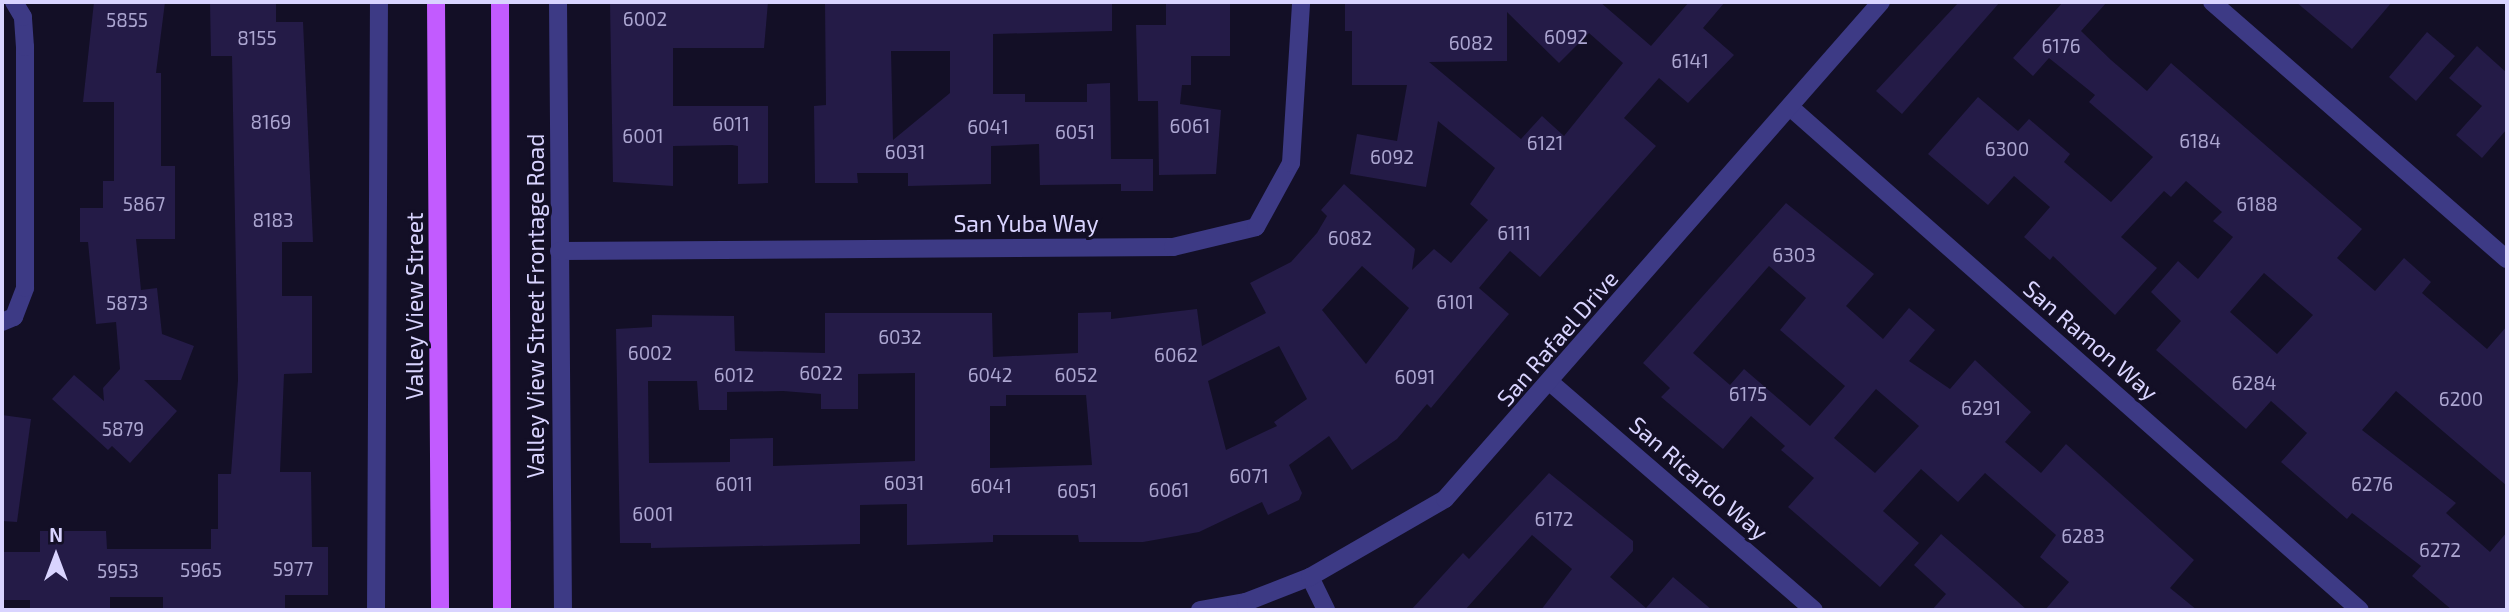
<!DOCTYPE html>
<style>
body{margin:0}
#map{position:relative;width:2509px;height:612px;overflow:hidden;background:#130f26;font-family:"Exo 2",sans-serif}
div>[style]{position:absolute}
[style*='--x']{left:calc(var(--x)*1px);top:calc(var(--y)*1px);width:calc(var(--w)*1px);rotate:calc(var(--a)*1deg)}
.building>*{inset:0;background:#241b47}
.minor>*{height:18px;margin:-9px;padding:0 9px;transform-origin:9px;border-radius:9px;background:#3d3a85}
.major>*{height:18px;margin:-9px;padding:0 9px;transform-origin:9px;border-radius:9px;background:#c25bff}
span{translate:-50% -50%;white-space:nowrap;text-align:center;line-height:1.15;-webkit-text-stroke:6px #130f26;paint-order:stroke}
.number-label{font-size:19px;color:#aca6d1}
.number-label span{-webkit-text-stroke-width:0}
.street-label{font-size:23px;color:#d9d4ff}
.frame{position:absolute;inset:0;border:4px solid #d9d4ff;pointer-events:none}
.north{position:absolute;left:21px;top:521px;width:70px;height:70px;-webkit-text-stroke:5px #130f26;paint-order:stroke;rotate:0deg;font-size:19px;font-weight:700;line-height:28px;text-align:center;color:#d9d4ff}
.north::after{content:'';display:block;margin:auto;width:24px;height:32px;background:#d9d4ff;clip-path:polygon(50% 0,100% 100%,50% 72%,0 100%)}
</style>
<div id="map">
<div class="building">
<i style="clip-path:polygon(94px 2px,165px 2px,156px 73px,161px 73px,161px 166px,175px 166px,175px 239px,136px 239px,141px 290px,157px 288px,162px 334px,194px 346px,181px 380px,144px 380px,177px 411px,130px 463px,112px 446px,108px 450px,52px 399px,74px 375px,104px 401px,103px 388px,120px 369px,116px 322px,96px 324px,88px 242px,80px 242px,80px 208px,103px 208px,103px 181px,114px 181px,114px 102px,83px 102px)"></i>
<i style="clip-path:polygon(210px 2px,276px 2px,276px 22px,303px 22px,313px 242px,282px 242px,282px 296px,312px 296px,312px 373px,284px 374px,280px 472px,311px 472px,312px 547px,328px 547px,328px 595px,285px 595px,285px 610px,163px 610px,163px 597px,110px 597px,110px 610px,30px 610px,30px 600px,2px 600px,2px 552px,40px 552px,40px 531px,106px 531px,107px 549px,211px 549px,211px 529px,218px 529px,218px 474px,231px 474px,238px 380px,232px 56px,211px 56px)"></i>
<i style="clip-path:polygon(610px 2px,768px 2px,764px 48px,673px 48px,673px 106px,768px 106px,768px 183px,738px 184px,738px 146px,732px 145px,673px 146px,673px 186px,613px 182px)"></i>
<i style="clip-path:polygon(evenodd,825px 2px,1112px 2px,1112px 31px,993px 34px,993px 94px,1025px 94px,1025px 102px,1087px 102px,1087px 84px,1110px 83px,1111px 159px,1153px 159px,1153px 191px,1121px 191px,1121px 184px,1040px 185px,1039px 144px,991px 146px,991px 184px,908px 186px,908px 173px,857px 173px,858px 183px,815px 183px,814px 106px,826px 105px,825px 2px,891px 51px,950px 51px,950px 93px,893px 140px,891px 51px)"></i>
<i style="clip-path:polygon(1166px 2px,1230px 2px,1230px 56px,1191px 56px,1191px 85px,1182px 85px,1180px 104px,1221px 110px,1216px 174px,1159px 175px,1158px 101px,1138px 101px,1136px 25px,1166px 25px)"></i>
<i style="clip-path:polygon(evenodd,1345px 2px,1600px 2px,1651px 46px,1689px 2px,1725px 2px,1703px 28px,1734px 55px,1688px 103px,1659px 78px,1624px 118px,1656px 146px,1540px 277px,1510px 251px,1479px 288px,1509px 314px,1431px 408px,1427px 404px,1397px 439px,1352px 470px,1329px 436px,1289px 465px,1302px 493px,1299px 500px,1268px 515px,1262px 502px,1199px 532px,1143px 542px,1079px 542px,1078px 535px,993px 535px,993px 542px,907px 545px,907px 504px,860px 505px,860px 544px,651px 548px,651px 543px,620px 543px,616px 329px,652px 327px,652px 315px,734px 316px,735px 351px,825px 353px,825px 313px,992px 313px,993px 357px,1078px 353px,1078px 313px,1111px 312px,1111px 319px,1197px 309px,1202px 346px,1266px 313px,1250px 283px,1291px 262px,1317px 233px,1327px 216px,1321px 210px,1344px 184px,1415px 249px,1412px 270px,1434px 249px,1451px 263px,1488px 220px,1470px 204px,1495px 168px,1438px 121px,1426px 187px,1350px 174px,1357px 134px,1397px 141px,1407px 85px,1352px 85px,1352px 31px,1345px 31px,1345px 2px,1507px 12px,1559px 63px,1589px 33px,1623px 63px,1564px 136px,1542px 116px,1521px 139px,1429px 62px,1507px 61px,1507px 12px,1345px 2px,1362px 266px,1409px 308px,1366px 364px,1322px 310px,1362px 266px,1345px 2px,1279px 346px,1307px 399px,1274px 422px,1277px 426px,1226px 450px,1208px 381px,1279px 346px,1345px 2px,915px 373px,915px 461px,773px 466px,773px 438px,730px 439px,730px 462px,649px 463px,648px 381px,697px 381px,699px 410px,727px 410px,727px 392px,783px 391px,821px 394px,821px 409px,858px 409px,858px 374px,915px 373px,1345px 2px,1006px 395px,1086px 395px,1092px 465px,990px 468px,990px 406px,1006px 406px,1006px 395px)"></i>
<i style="clip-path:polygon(1959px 2px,2000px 2px,1902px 114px,1876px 91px)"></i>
<i style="clip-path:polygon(evenodd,2063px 2px,2107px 2px,2081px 31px,2111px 60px,2147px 91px,2171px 63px,2362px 229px,2337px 258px,2375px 291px,2404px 258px,2431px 282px,2422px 293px,2487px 349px,2507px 326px,2507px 486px,2396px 391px,2362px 430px,2456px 503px,2446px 513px,2490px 552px,2507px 532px,2507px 610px,2452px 610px,2412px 576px,2421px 566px,2352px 513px,2347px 519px,2281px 462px,2307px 433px,2271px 401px,2246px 429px,2156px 350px,2181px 321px,2151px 292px,2178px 261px,2198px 279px,2233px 237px,2213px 221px,2222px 212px,2186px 181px,2171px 197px,2164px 191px,2121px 237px,2157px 268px,2115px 315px,2053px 256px,2050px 260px,2024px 237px,2050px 207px,2014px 176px,1988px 205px,1928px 154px,1978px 97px,2018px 131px,2029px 119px,2070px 154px,2064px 162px,2111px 202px,2153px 157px,2089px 102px,2095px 95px,2049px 58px,2033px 76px,2013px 58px,2063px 2px,2264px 273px,2313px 315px,2277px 354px,2230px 312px,2264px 273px)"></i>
<i style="clip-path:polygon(2296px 2px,2392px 2px,2352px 49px)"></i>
<i style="clip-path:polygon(2427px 32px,2455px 56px,2416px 101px,2389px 77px)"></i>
<i style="clip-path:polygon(2477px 46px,2507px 73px,2507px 129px,2482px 158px,2456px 135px,2482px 106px,2449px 78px)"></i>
<i style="clip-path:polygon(evenodd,1786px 203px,1874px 274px,1846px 306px,1883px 339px,1909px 308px,1935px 330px,1909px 361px,1950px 389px,1975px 360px,2031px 412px,2005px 442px,2041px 473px,2066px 444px,2194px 560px,2170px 588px,2197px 610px,2045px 610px,2069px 582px,2040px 557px,2056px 535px,1985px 473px,1958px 502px,1921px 469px,1883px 511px,1919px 543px,1880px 587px,1788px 507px,1814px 478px,1781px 450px,1785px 446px,1751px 416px,1723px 449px,1661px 397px,1670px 388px,1643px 363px,1786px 203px,1769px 266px,1806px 298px,1780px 330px,1845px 386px,1810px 426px,1744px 369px,1730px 385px,1693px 353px,1769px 266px,1786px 203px,1876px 389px,1919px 426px,1875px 473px,1834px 438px,1876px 389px)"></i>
<i style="clip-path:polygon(2px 415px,31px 419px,17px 522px,2px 521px)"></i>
<i style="clip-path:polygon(1549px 473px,1633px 541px,1633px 551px,1610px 577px,1646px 608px,1673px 577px,1712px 610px,1541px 610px,1572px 569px,1532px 535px,1465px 610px,1411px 610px,1463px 553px,1469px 559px)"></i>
<i style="clip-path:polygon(1941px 534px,1996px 582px,2027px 610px,1932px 610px,1946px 594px,1914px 565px)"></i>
</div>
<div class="minor">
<i style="--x:558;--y:2;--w:608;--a:89.53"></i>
<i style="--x:2212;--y:2;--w:391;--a:41.1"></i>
<i style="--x:1790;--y:107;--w:760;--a:41.43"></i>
<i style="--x:559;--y:251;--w:614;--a:-0.37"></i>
<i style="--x:1173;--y:247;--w:85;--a:-13.5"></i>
<i style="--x:1256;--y:227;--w:73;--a:-61.3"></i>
<i style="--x:1291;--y:163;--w:161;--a:-86.4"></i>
<i style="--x:2;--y:322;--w:13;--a:-23"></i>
<i style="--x:14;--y:317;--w:31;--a:-69"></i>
<i style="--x:25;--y:288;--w:241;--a:-90"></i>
<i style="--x:25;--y:47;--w:30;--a:-94"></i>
<i style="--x:23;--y:17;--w:17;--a:-121"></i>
<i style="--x:1551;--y:383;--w:347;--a:40.8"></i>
<i style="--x:1310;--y:577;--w:37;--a:64"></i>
<i style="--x:376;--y:610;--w:608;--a:-89.72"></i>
<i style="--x:1200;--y:610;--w:47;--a:-9.9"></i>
<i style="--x:1246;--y:602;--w:69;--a:-21.3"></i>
<i style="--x:1310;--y:577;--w:156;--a:-30"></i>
<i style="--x:1445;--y:499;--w:661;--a:-48.74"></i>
</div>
<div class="major">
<i style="--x:436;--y:2;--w:608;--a:89.62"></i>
<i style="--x:500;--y:2;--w:608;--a:89.81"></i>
</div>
<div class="number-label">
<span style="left:645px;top:19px">6002</span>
<span style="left:127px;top:20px">5855</span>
<span style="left:1566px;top:37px">6092</span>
<span style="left:257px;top:38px">8155</span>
<span style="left:1471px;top:43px">6082</span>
<span style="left:2061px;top:46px">6176</span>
<span style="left:1690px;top:61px">6141</span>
<span style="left:271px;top:122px">8169</span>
<span style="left:731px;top:124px">6011</span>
<span style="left:1190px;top:126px">6061</span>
<span style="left:988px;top:127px">6041</span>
<span style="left:1075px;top:132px">6051</span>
<span style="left:643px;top:136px">6001</span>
<span style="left:2200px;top:141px">6184</span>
<span style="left:1545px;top:143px">6121</span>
<span style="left:2007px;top:149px">6300</span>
<span style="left:905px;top:152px">6031</span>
<span style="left:1392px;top:157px">6092</span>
<span style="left:144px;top:204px">5867</span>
<span style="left:2257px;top:204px">6188</span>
<span style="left:273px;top:220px">8183</span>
<span style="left:1514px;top:233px">6111</span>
<span style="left:1350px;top:238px">6082</span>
<span style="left:1794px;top:255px">6303</span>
<span style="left:1455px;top:302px">6101</span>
<span style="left:127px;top:303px">5873</span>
<span style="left:900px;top:337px">6032</span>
<span style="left:650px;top:353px">6002</span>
<span style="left:1176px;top:355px">6062</span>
<span style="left:821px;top:373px">6022</span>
<span style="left:734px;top:375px">6012</span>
<span style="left:990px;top:375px">6042</span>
<span style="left:1076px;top:375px">6052</span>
<span style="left:1415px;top:377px">6091</span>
<span style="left:2254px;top:383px">6284</span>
<span style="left:1748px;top:394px">6175</span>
<span style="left:2461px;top:399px">6200</span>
<span style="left:1981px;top:408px">6291</span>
<span style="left:123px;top:429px">5879</span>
<span style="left:1249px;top:476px">6071</span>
<span style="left:904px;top:483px">6031</span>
<span style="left:734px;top:484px">6011</span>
<span style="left:2372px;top:484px">6276</span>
<span style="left:991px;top:486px">6041</span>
<span style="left:1169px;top:490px">6061</span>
<span style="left:1077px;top:491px">6051</span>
<span style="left:653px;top:514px">6001</span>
<span style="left:1554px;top:519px">6172</span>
<span style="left:2083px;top:536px">6283</span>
<span style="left:2440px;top:550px">6272</span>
<span style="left:293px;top:569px">5977</span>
<span style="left:201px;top:570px">5965</span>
<span style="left:118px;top:571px">5953</span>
</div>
<div class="street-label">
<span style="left:1026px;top:223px">San Yuba Way</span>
<span style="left:414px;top:306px;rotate:-90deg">Valley View Street</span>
<span style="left:535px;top:306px;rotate:-90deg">Valley View Street Frontage Road</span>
<span style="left:1557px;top:338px;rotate:-49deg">San Rafael Drive</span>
<span style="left:2091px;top:340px;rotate:41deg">San Ramon Way</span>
<span style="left:1699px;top:478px;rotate:41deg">San Ricardo Way</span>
</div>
<div class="frame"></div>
<div class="north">N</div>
</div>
